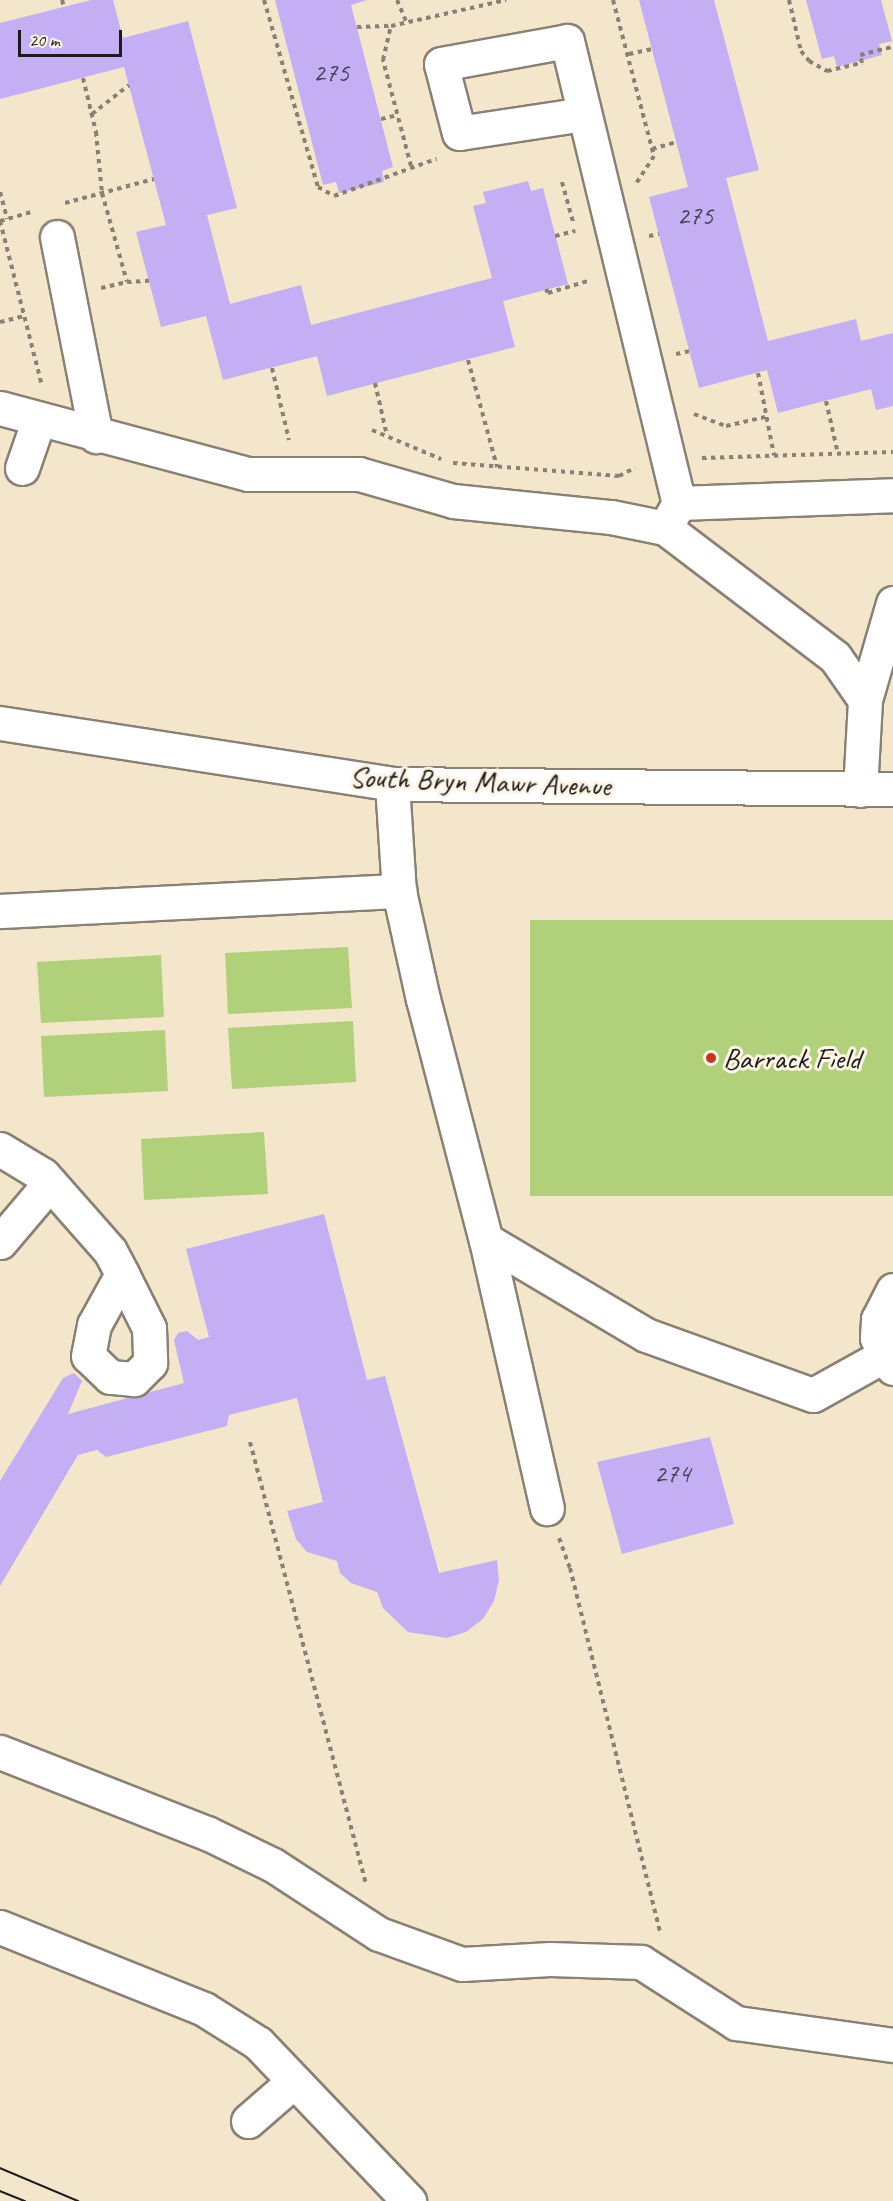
<!DOCTYPE html>
<style>
body{margin:0}
#map{position:relative;width:893px;height:2201px;overflow:hidden;background:#f4e6cb;font-family:Caveat,sans-serif}
div>[style]{position:absolute}
[style*='--x']{left:calc(var(--x)*1px);top:calc(var(--y)*1px);width:calc(var(--w)*1px);rotate:calc(var(--a)*1deg)}
.green>*{inset:0;background:#b0d17a}
.building>*{inset:0;background:#c4aef4}
.path>*{height:4px;margin-top:-2px;transform-origin:0;background:repeating-linear-gradient(90deg,#888174 0 4.5px,transparent 0 9px)}
.roads{filter:drop-shadow(2px 0 #888174) drop-shadow(-2px 0 #888174) drop-shadow(0 2px #888174) drop-shadow(0 -2px #888174)}
.minor>*{height:33px;margin:-16.5px;padding:0 16.5px;transform-origin:16.5px;border-radius:16.5px;background:#fff}
.major>*{height:33px;margin:-16.5px;padding:0 16.5px;transform-origin:16.5px;border-radius:16.5px;background:#fff}
.tram>*{height:1.5px;margin:-0.75px;padding:0 0.75px;transform-origin:0.75px;border-radius:0.75px;background:#1c1c1c}
.dots>*{width:16px;height:16px;translate:-50% -50%;box-sizing:border-box;border:3px solid #fcf5e5;border-radius:50%}
span{translate:-50% -50%;white-space:nowrap;text-align:center;line-height:1.15;-webkit-text-stroke:6px #fcf5e5;paint-order:stroke}
.number-label{font-size:27px;color:#464052}
.number-label span{-webkit-text-stroke-width:0}
.street-label{font-size:30px;color:#1c1c1c}
.poi-label{font-size:30px;color:#1c1c1c}
.left{translate:0 -50%;text-align:left}
.scale{position:absolute;left:18px;top:30px;width:104px;height:27px;box-sizing:border-box;border:3px solid #1c1c1c;border-top:0;padding-left:8px;font-size:18px;line-height:21px;white-space:nowrap;color:#1c1c1c;-webkit-text-stroke:4px #fcf5e5;paint-order:stroke}
</style>
<div id="map">
<div class="green">
<i style="clip-path:polygon(530px 920px,893px 920px,893px 1196px,530px 1196px)"></i>
<i style="clip-path:polygon(348px 947px,352px 1008px,228px 1014px,225px 953px)"></i>
<i style="clip-path:polygon(161px 955px,164px 1017px,41px 1023px,37px 962px)"></i>
<i style="clip-path:polygon(353px 1021px,356px 1082px,232px 1089px,228px 1028px)"></i>
<i style="clip-path:polygon(165px 1030px,168px 1091px,44px 1097px,41px 1036px)"></i>
<i style="clip-path:polygon(264px 1132px,268px 1194px,144px 1200px,141px 1139px)"></i>
</div>
<div class="building">
<i style="clip-path:polygon(91px 0,113px 0,123px 38px,188px 21px,237px 208px,207px 215px,230px 304px,301px 285px,311px 325px,492px 278px,473px 206px,486px 203px,483px 192px,528px 181px,531px 191px,543px 188px,568px 284px,503px 301px,515px 347px,327px 396px,317px 356px,223px 380px,206px 316px,161px 327px,136px 232px,166px 225px,124px 67px,0 99px,0 23px)"></i>
<i style="clip-path:polygon(275px 0,367px 0,351px 5px,393px 167px,382px 171px,384px 182px,339px 193px,336px 182px,323px 185px)"></i>
<i style="clip-path:polygon(639px 0,714px 0,759px 170px,726px 178px,768px 341px,856px 319px,861px 341px,893px 333px,893px 406px,876px 410px,871px 389px,778px 413px,767px 370px,699px 388px,649px 197px,688px 187px)"></i>
<i style="clip-path:polygon(806px 0,881px 0,892px 41px,879px 44px,882px 55px,837px 67px,834px 56px,822px 59px)"></i>
<i style="clip-path:polygon(324px 1214px,367px 1380px,385px 1376px,439px 1573px,497px 1560px,499px 1580px,494px 1601px,483px 1619px,466px 1632px,447px 1638px,408px 1632px,383px 1608px,377px 1592px,351px 1583px,340px 1573px,337px 1561px,307px 1552px,296px 1539px,287px 1511px,323px 1502px,297px 1398px,229px 1415px,227px 1426px,106px 1457px,97px 1450px,78px 1455px,0 1586px,0 1481px,63px 1378px,74px 1373px,82px 1381px,68px 1414px,184px 1383px,174px 1340px,178px 1333px,187px 1331px,198px 1340px,209px 1337px,186px 1249px)"></i>
<i style="clip-path:polygon(710px 1437px,734px 1524px,622px 1554px,597px 1462px)"></i>
</div>
<div class="path">
<i style="--x:62;--y:0;--w:7;--a:74"></i>
<i style="--x:264;--y:0;--w:195;--a:73.9"></i>
<i style="--x:318;--y:187;--w:18;--a:29"></i>
<i style="--x:334;--y:196;--w:109;--a:-19.9"></i>
<i style="--x:397;--y:0;--w:25;--a:67"></i>
<i style="--x:613;--y:0;--w:161;--a:75.3"></i>
<i style="--x:654;--y:156;--w:33;--a:123"></i>
<i style="--x:789;--y:0;--w:52;--a:76.8"></i>
<i style="--x:801;--y:51;--w:13;--a:51"></i>
<i style="--x:809;--y:61;--w:21;--a:29"></i>
<i style="--x:827;--y:71;--w:36;--a:-13"></i>
<i style="--x:862;--y:63;--w:8;--a:-104"></i>
<i style="--x:860;--y:55;--w:34;--a:-14"></i>
<i style="--x:357;--y:27;--w:34;--a:-2"></i>
<i style="--x:629;--y:54;--w:24;--a:-12"></i>
<i style="--x:83;--y:78;--w:56;--a:76.5"></i>
<i style="--x:96;--y:132;--w:61;--a:84.4"></i>
<i style="--x:102;--y:193;--w:92;--a:74.3"></i>
<i style="--x:127;--y:282;--w:22;--a:-3"></i>
<i style="--x:92;--y:114;--w:47;--a:-38.1"></i>
<i style="--x:381;--y:119;--w:17;--a:-13"></i>
<i style="--x:652;--y:149;--w:25;--a:-16"></i>
<i style="--x:411;--y:166;--w:110;--a:-104.8"></i>
<i style="--x:383;--y:60;--w:35;--a:-77"></i>
<i style="--x:391;--y:26;--w:118;--a:-12.7"></i>
<i style="--x:562;--y:182;--w:41;--a:74.6"></i>
<i style="--x:0;--y:192;--w:28;--a:75"></i>
<i style="--x:65;--y:203;--w:92;--a:-15.1"></i>
<i style="--x:0;--y:221;--w:170;--a:75.7"></i>
<i style="--x:0;--y:221;--w:33;--a:-16"></i>
<i style="--x:555;--y:236;--w:21;--a:-14"></i>
<i style="--x:649;--y:236;--w:10;--a:-11"></i>
<i style="--x:101;--y:288;--w:27;--a:-13"></i>
<i style="--x:546;--y:289;--w:4;--a:63"></i>
<i style="--x:548;--y:293;--w:42;--a:-16.7"></i>
<i style="--x:0;--y:322;--w:25;--a:-14"></i>
<i style="--x:676;--y:354;--w:14;--a:-12"></i>
<i style="--x:468;--y:360;--w:111;--a:74.8"></i>
<i style="--x:272;--y:368;--w:74;--a:76.7"></i>
<i style="--x:758;--y:373;--w:84;--a:79"></i>
<i style="--x:375;--y:383;--w:54;--a:77.2"></i>
<i style="--x:826;--y:401;--w:54;--a:77.2"></i>
<i style="--x:694;--y:414;--w:34;--a:21"></i>
<i style="--x:726;--y:426;--w:40;--a:-13"></i>
<i style="--x:372;--y:430;--w:75;--a:22.8"></i>
<i style="--x:702;--y:458;--w:191;--a:-1.8"></i>
<i style="--x:453;--y:463;--w:167;--a:4.5"></i>
<i style="--x:619;--y:476;--w:18;--a:-27"></i>
<i style="--x:250;--y:1442;--w:458;--a:75.3"></i>
<i style="--x:559;--y:1538;--w:32;--a:70"></i>
<i style="--x:570;--y:1568;--w:378;--a:76.1"></i>
</div>
<div class="roads">
<div class="minor">
<i style="--x:584;--y:114;--w:126;--a:171.4"></i>
<i style="--x:459;--y:133;--w:71;--a:-104.6"></i>
<i style="--x:441;--y:64;--w:128;--a:-10.3"></i>
<i style="--x:567;--y:41;--w:475;--a:76.4"></i>
<i style="--x:57;--y:237;--w:203;--a:78.9"></i>
<i style="--x:0;--y:408;--w:257;--a:14.9"></i>
<i style="--x:248;--y:474;--w:111;--a:0"></i>
<i style="--x:359;--y:474;--w:98;--a:16"></i>
<i style="--x:453;--y:501;--w:159;--a:5.8"></i>
<i style="--x:611;--y:517;--w:55;--a:11.5"></i>
<i style="--x:22;--y:468;--w:52;--a:-70.9"></i>
<i style="--x:865;--y:700;--w:101;--a:-73.9"></i>
<i style="--x:392;--y:784;--w:107;--a:86.3"></i>
<i style="--x:399;--y:891;--w:111;--a:77.5"></i>
<i style="--x:423;--y:999;--w:249;--a:75.4"></i>
<i style="--x:486;--y:1240;--w:186;--a:30.7"></i>
<i style="--x:646;--y:1335;--w:177;--a:19.8"></i>
<i style="--x:813;--y:1395;--w:80;--a:-29.1"></i>
<i style="--x:860;--y:790;--w:90;--a:-86.8"></i>
<i style="--x:865;--y:700;--w:52;--a:-124.9"></i>
<i style="--x:835;--y:657;--w:213;--a:-142.8"></i>
<i style="--x:665;--y:528;--w:29;--a:-61"></i>
<i style="--x:679;--y:503;--w:214;--a:-2.1"></i>
<i style="--x:0;--y:911;--w:400;--a:-2.9"></i>
<i style="--x:0;--y:1149;--w:50;--a:31.2"></i>
<i style="--x:43;--y:1175;--w:101;--a:48.6"></i>
<i style="--x:110;--y:1251;--w:26;--a:62"></i>
<i style="--x:122;--y:1274;--w:60;--a:63.4"></i>
<i style="--x:149;--y:1328;--w:35;--a:88"></i>
<i style="--x:150;--y:1363;--w:23;--a:135"></i>
<i style="--x:134;--y:1379;--w:24;--a:-175"></i>
<i style="--x:110;--y:1377;--w:30;--a:-136"></i>
<i style="--x:88;--y:1356;--w:32;--a:-79"></i>
<i style="--x:94;--y:1325;--w:58;--a:-61.2"></i>
<i style="--x:486;--y:1240;--w:275;--a:77.2"></i>
<i style="--x:0;--y:1242;--w:77;--a:-49.7"></i>
<i style="--x:893;--y:1290;--w:33;--a:117"></i>
<i style="--x:878;--y:1319;--w:19;--a:93"></i>
<i style="--x:877;--y:1338;--w:34;--a:62"></i>
<i style="--x:0;--y:1752;--w:222;--a:21.4"></i>
<i style="--x:207;--y:1833;--w:73;--a:25.9"></i>
<i style="--x:273;--y:1865;--w:126;--a:33.1"></i>
<i style="--x:379;--y:1934;--w:88;--a:19.9"></i>
<i style="--x:462;--y:1964;--w:88;--a:-3.3"></i>
<i style="--x:550;--y:1959;--w:91;--a:1.9"></i>
<i style="--x:641;--y:1962;--w:113;--a:32.7"></i>
<i style="--x:736;--y:2023;--w:159;--a:8"></i>
<i style="--x:0;--y:1927;--w:220;--a:21.9"></i>
<i style="--x:204;--y:2009;--w:64;--a:32.2"></i>
<i style="--x:258;--y:2043;--w:219;--a:46.3"></i>
<i style="--x:248;--y:2121;--w:61;--a:-41"></i>
</div>
<div class="major">
<i style="--x:0;--y:723;--w:397;--a:8.8"></i>
<i style="--x:392;--y:784;--w:501;--a:0.57"></i>
</div>
</div>
<div class="tram">
<i style="--x:0;--y:2168;--w:85;--a:22.9"></i>
<i style="--x:0;--y:2191;--w:27;--a:22"></i>
</div>
<div class="dots">
<i style="left:711px;top:1058px;background:#c8321e"></i>
</div>
<div class="number-label">
<span style="left:331px;top:73px">275</span>
<span style="left:695px;top:216px">275</span>
<span style="left:672px;top:1474px">274</span>
</div>
<div class="street-label">
<span style="left:480px;top:781px;rotate:2deg">South Bryn Mawr Avenue</span>
</div>
<div class="poi-label">
<span class="left" style="left:723px;top:1058px">Barrack Field</span>
</div>
<div class="scale">20 m</div>
</div>
